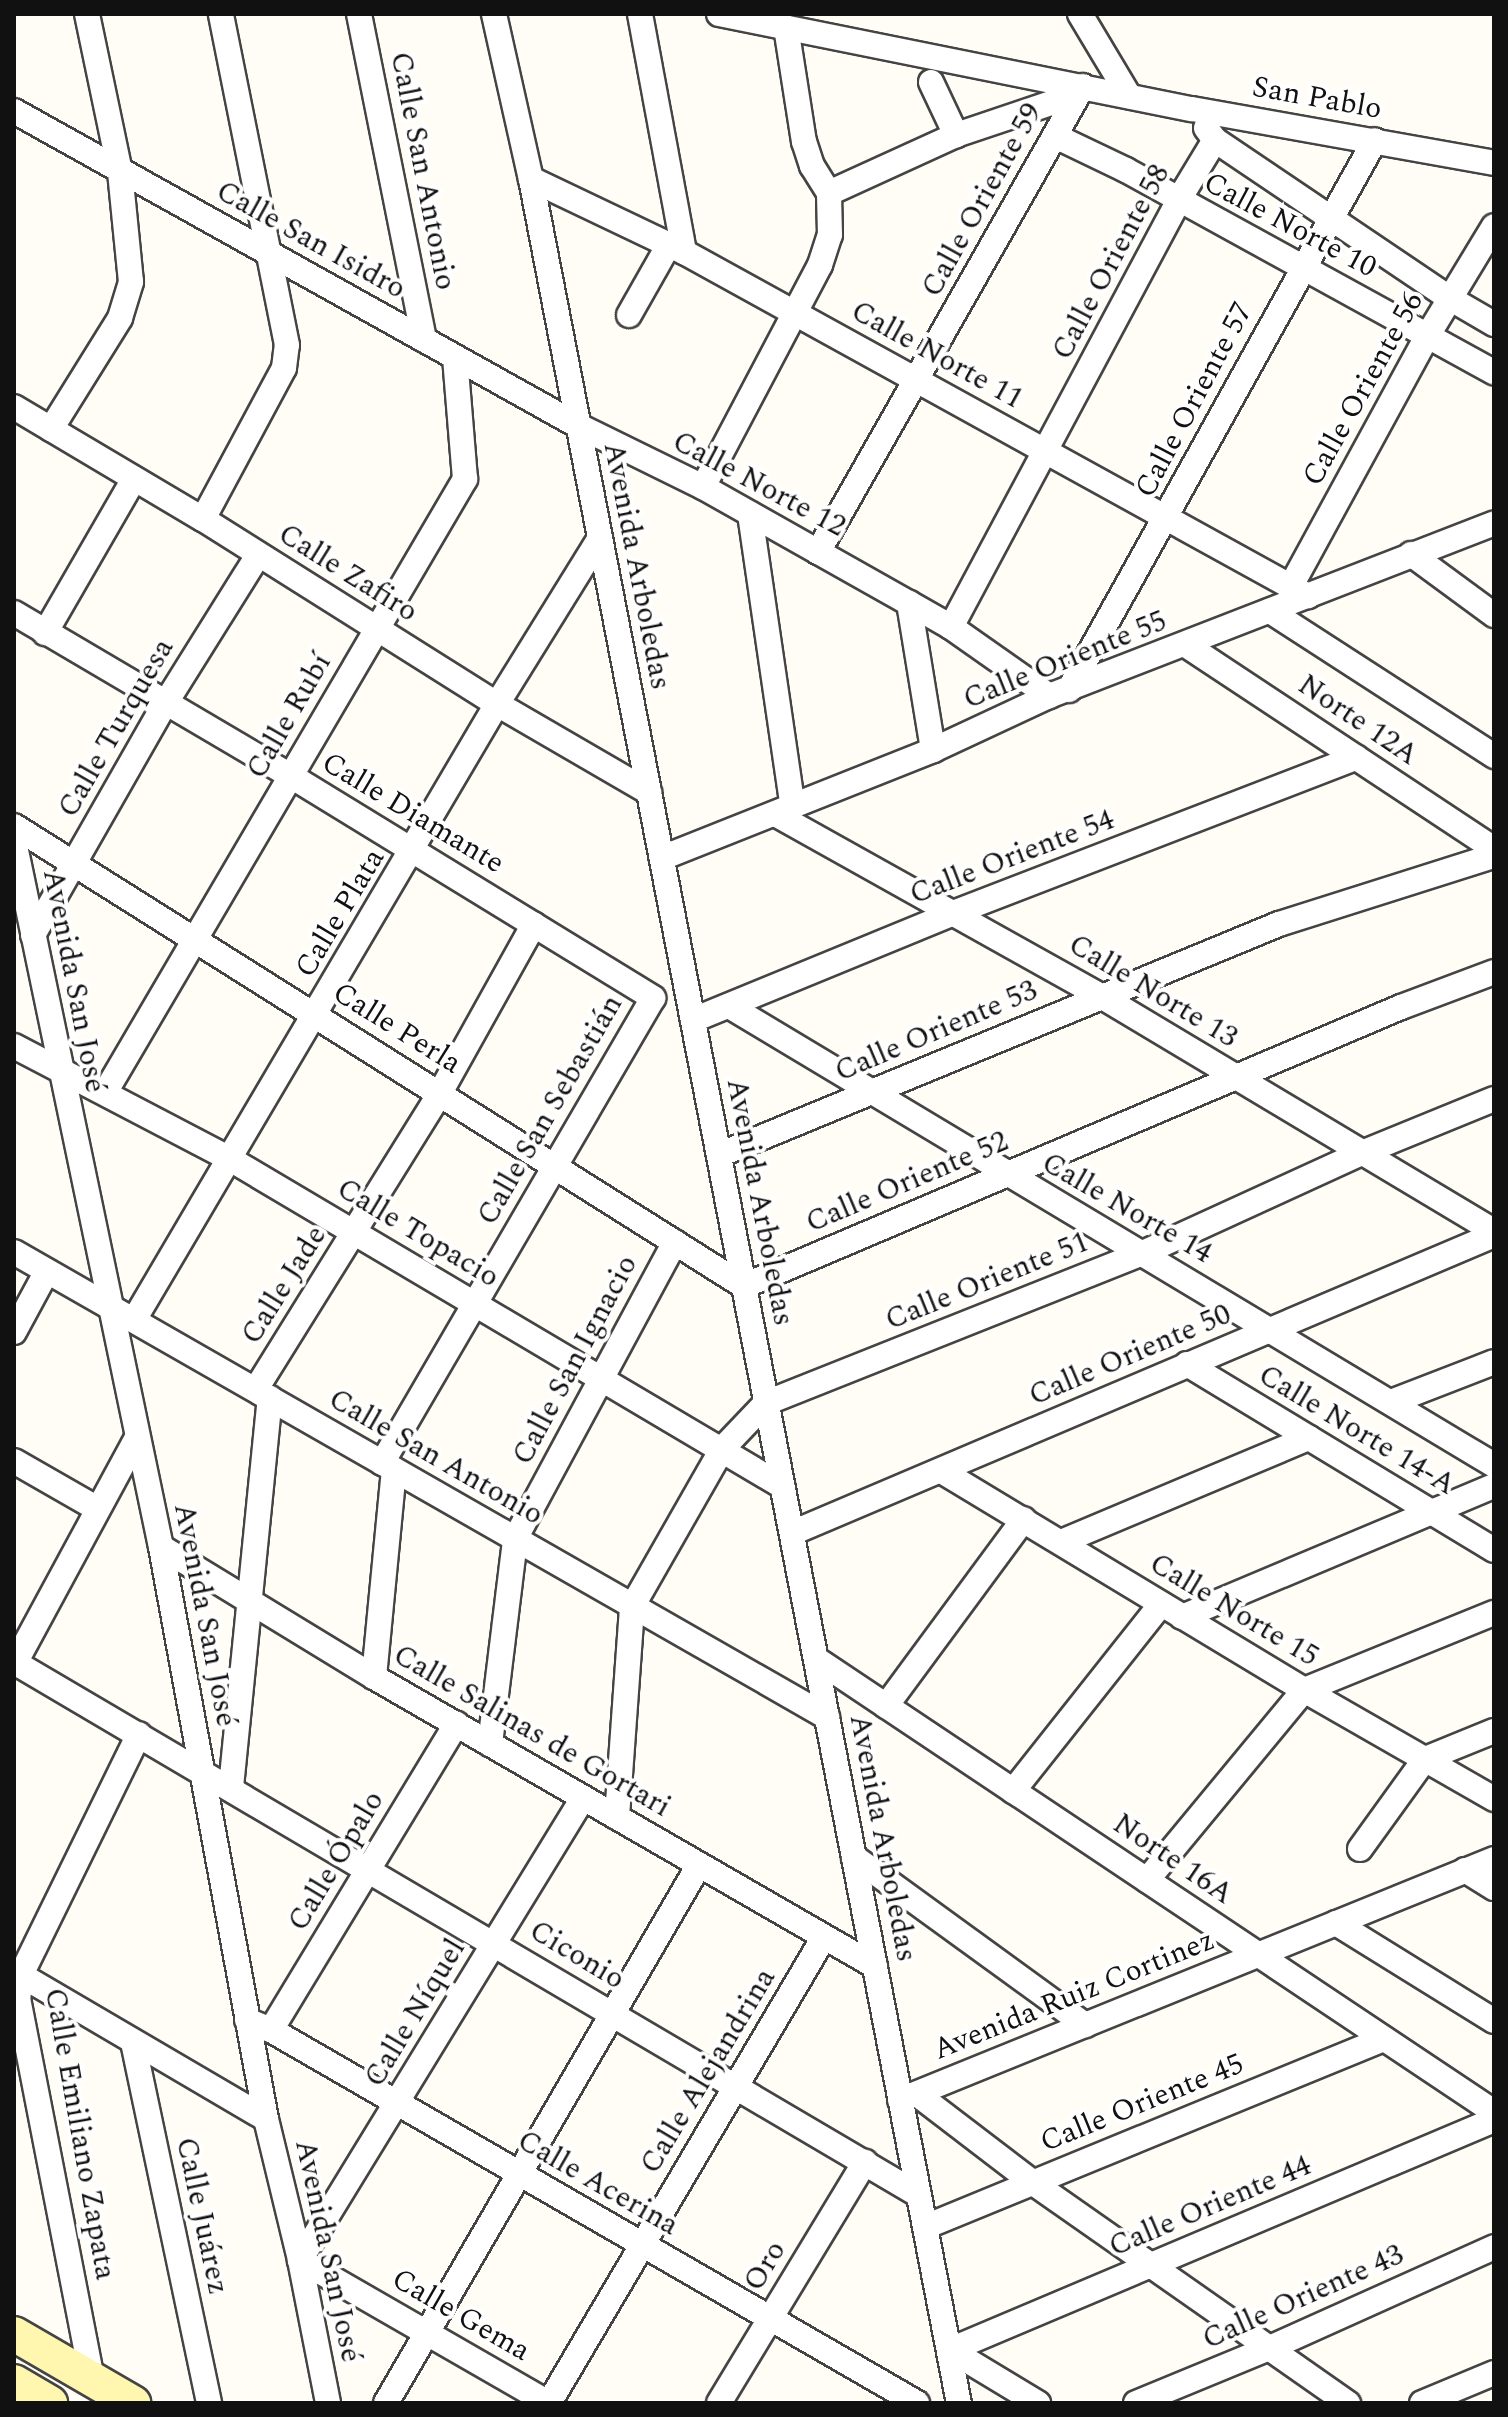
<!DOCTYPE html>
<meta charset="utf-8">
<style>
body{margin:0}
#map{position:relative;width:1508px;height:2417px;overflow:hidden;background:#fffdf5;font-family:Spectral,serif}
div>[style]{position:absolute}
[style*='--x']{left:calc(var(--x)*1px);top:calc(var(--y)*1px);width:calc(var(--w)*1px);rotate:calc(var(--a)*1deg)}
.roads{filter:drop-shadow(2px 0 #444) drop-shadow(-2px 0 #444) drop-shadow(0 2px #444) drop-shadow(0 -2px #444)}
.street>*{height:24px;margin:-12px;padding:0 12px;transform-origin:12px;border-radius:12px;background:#fff}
.secondary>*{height:34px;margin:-17px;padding:0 17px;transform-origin:17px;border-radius:17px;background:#fff6b0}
span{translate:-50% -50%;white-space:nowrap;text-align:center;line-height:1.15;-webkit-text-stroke:8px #fff;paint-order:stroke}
.street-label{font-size:30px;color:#111}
.frame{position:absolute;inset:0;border:16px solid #111;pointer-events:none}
</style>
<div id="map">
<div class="roads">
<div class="street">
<i style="--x:359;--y:14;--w:332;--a:78.7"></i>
<i style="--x:494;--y:14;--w:169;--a:77.4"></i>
<i style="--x:531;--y:179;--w:2265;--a:79.11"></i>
<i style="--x:640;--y:14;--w:242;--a:79.5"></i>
<i style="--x:719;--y:14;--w:482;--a:11.4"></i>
<i style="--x:1192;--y:109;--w:307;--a:10.1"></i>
<i style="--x:1080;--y:14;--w:96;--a:59.1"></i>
<i style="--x:931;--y:82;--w:59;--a:64.7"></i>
<i style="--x:14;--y:111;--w:645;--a:29.15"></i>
<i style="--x:577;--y:425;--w:140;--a:26.2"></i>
<i style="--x:703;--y:487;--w:236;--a:29.4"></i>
<i style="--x:909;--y:603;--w:48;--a:29.7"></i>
<i style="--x:951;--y:627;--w:120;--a:35.1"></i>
<i style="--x:1206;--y:128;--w:15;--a:53"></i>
<i style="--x:1215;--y:140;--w:285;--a:34"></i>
<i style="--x:1451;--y:299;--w:50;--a:30.2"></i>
<i style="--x:1055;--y:136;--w:79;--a:25.6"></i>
<i style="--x:1126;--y:170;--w:420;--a:28.8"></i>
<i style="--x:531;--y:179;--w:170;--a:25.5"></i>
<i style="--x:684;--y:252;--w:713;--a:28.87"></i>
<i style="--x:829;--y:193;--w:140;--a:-24.5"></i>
<i style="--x:956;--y:135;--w:129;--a:-18.6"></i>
<i style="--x:629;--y:315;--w:79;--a:-60.5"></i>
<i style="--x:14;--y:407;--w:220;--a:30.7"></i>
<i style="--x:203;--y:519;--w:347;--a:32.2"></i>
<i style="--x:497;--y:704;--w:176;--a:30.1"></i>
<i style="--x:51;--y:429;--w:131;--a:-58.1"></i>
<i style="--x:120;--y:318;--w:38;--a:-73"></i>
<i style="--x:131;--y:282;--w:111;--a:-95.7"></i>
<i style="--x:120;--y:172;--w:161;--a:-101.8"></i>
<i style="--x:703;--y:487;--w:251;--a:-62.2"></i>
<i style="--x:820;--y:265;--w:32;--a:-72"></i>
<i style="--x:830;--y:235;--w:42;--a:-91.4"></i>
<i style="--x:829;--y:193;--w:32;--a:-122"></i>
<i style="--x:812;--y:166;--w:25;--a:-108"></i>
<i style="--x:804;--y:142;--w:116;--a:-98.9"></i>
<i style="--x:750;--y:514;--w:296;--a:81.7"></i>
<i style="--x:203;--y:519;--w:171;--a:-61.8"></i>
<i style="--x:284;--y:368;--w:23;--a:-83"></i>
<i style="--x:287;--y:345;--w:338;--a:-101.3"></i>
<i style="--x:818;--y:552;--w:536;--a:-60.37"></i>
<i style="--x:1411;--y:554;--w:103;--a:36.3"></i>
<i style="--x:1291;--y:586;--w:286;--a:-61.4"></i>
<i style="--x:1428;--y:335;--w:127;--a:-58.8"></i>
<i style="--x:909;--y:603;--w:149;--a:80.7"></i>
<i style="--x:1270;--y:611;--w:267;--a:32.9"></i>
<i style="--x:14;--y:613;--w:321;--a:30.5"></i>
<i style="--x:291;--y:776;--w:425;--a:31.5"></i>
<i style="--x:951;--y:627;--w:483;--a:-61.9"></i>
<i style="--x:1178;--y:201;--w:71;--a:-58.8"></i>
<i style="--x:45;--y:633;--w:178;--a:-60"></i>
<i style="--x:1186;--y:645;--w:369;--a:33.5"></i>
<i style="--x:1069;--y:690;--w:629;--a:-60.91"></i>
<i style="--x:775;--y:814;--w:373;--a:29.2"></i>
<i style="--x:1101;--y:996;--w:458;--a:30.9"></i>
<i style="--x:14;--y:826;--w:863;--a:32.22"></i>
<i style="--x:744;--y:1286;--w:714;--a:-23.01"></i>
<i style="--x:1401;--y:1007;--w:99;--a:-20.6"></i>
<i style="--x:14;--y:841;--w:721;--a:78.24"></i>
<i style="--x:161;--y:1547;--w:582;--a:79.6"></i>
<i style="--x:266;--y:2119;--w:145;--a:76.4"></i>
<i style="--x:300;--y:2260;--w:146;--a:78.9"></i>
<i style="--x:662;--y:858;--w:292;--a:-21.7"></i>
<i style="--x:933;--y:750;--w:128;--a:-25"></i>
<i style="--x:1049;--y:696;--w:477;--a:-21.2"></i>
<i style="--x:33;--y:935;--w:266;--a:-60.3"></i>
<i style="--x:165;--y:704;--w:176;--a:-58"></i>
<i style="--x:729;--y:1006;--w:892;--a:30.96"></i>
<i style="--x:693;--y:1020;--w:284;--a:-22.3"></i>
<i style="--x:956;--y:912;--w:429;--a:-21.1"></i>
<i style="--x:14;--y:1046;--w:244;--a:27.6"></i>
<i style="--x:230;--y:1159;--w:642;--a:30.64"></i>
<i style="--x:106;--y:1091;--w:710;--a:-59.6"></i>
<i style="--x:465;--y:479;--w:122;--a:-94.7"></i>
<i style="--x:719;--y:1155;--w:606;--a:-22.42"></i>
<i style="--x:1279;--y:924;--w:225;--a:-17.6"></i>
<i style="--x:14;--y:1252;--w:937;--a:29.77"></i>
<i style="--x:134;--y:1320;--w:715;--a:-59.49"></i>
<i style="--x:497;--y:704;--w:195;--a:-58.2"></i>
<i style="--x:14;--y:1332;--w:69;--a:-61.6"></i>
<i style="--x:1187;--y:1364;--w:359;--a:31.2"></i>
<i style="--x:256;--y:1389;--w:349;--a:-58.1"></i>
<i style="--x:440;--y:1093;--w:193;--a:-60.9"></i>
<i style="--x:1391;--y:1402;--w:110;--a:-21.2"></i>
<i style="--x:14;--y:1461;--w:95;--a:29.8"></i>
<i style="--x:382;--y:1463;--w:538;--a:-59.77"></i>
<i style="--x:943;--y:1472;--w:422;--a:31.1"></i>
<i style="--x:1304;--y:1690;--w:219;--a:29.8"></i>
<i style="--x:792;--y:1533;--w:763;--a:-23"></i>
<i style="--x:1061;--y:1542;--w:269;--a:-22.8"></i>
<i style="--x:161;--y:1547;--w:250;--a:31.4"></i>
<i style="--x:374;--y:1677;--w:578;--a:29.98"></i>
<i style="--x:1182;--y:1617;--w:338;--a:-22.8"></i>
<i style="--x:816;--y:1659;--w:815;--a:33.75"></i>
<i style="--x:14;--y:1662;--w:1050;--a:30.5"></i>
<i style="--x:14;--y:1665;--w:257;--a:-61.6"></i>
<i style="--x:374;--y:1677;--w:208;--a:-84.5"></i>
<i style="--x:886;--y:1706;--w:232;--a:-53.6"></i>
<i style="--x:490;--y:1744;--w:207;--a:-83"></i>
<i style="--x:515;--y:1539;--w:337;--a:-61.7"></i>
<i style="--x:231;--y:1787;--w:391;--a:-84.3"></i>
<i style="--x:1013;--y:1791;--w:238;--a:-51.6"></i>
<i style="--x:583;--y:1798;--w:542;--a:121.49"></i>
<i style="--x:300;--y:2260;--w:287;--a:29.9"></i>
<i style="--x:549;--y:2403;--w:541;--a:-59.45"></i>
<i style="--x:617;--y:1817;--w:211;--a:-85.9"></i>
<i style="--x:632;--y:1607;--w:182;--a:-60.3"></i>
<i style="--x:722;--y:1449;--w:64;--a:-46.3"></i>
<i style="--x:766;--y:1403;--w:406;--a:-21.7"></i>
<i style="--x:1143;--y:1253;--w:243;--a:-24.6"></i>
<i style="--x:1364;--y:1152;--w:140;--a:-22.2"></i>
<i style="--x:1360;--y:1849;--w:111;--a:-54.2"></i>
<i style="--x:1425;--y:1759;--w:74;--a:-22.1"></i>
<i style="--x:854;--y:1857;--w:286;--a:36"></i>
<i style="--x:1465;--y:1870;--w:34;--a:32"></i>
<i style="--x:1147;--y:1880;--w:246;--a:-50.4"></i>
<i style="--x:1304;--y:1690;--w:205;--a:-22.1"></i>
<i style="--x:1336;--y:1923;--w:186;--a:31.8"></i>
<i style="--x:14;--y:1971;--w:292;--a:30.4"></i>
<i style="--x:247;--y:2020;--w:26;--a:23"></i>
<i style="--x:271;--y:2030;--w:746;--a:30"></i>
<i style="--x:271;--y:2030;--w:358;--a:-58.8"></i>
<i style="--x:133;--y:2042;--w:369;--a:78.1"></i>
<i style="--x:917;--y:2094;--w:145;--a:37.4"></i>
<i style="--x:1032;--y:2182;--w:386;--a:35"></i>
<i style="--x:900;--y:2100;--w:641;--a:-22.08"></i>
<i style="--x:925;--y:2227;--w:496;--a:-22.3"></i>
<i style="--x:950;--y:2350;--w:591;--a:-22.92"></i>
<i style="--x:950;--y:2350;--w:103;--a:31.1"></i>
<i style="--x:92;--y:2379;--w:386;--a:-101"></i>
<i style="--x:18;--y:2000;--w:25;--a:-83"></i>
<i style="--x:21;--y:1975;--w:268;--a:-63.9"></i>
<i style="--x:386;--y:2403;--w:622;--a:-59.81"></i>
<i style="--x:719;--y:2403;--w:282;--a:-58.8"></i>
<i style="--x:1136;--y:2403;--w:147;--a:-22.4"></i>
<i style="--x:1272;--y:2347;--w:243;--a:-24.2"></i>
<i style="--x:1422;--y:2403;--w:78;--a:-22.6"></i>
</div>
<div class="secondary">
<i style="--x:14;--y:2334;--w:138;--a:30.1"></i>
<i style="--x:14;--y:2382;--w:42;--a:30.3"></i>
</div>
</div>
<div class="street-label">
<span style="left:1317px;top:98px;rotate:10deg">San Pablo</span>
<span style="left:423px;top:171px;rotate:79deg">Calle San Antonio</span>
<span style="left:982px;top:200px;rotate:-61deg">Calle Oriente 59</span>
<span style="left:1290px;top:225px;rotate:28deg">Calle Norte 10</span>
<span style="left:311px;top:240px;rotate:29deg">Calle San Isidro</span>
<span style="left:1111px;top:262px;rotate:-62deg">Calle Oriente 58</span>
<span style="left:937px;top:355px;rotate:29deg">Calle Norte 11</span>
<span style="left:1363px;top:389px;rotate:-61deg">Calle Oriente 56</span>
<span style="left:1194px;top:400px;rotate:-62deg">Calle Oriente 57</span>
<span style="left:759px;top:484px;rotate:28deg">Calle Norte 12</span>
<span style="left:637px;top:566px;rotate:79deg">Avenida Arboledas</span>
<span style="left:348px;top:573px;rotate:32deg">Calle Zafiro</span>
<span style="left:1065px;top:660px;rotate:-22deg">Calle Oriente 55</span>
<span style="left:289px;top:716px;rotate:-60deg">Calle Rubí</span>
<span style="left:1358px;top:720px;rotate:34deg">Norte 12A</span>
<span style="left:116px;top:728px;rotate:-60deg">Calle Turquesa</span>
<span style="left:413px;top:813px;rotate:31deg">Calle Diamante</span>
<span style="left:1012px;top:857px;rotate:-21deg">Calle Oriente 54</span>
<span style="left:340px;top:913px;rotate:-59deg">Calle Plata</span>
<span style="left:74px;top:981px;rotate:79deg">Avenida San José</span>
<span style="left:1153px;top:991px;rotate:31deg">Calle Norte 13</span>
<span style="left:397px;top:1028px;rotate:32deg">Calle Perla</span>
<span style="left:936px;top:1031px;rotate:-23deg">Calle Oriente 53</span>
<span style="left:550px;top:1110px;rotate:-60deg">Calle San Sebastián</span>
<span style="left:907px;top:1182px;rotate:-23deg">Calle Oriente 52</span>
<span style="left:760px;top:1202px;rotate:79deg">Avenida Arboledas</span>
<span style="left:1127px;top:1208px;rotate:30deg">Calle Norte 14</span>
<span style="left:418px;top:1233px;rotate:31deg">Calle Topacio</span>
<span style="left:987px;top:1281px;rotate:-22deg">Calle Oriente 51</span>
<span style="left:284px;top:1285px;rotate:-58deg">Calle Jade</span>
<span style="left:1130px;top:1355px;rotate:-23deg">Calle Oriente 50</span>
<span style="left:575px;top:1360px;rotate:-62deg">Calle San Ignacio</span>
<span style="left:1357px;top:1430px;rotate:31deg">Calle Norte 14-A</span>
<span style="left:436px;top:1457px;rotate:30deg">Calle San Antonio</span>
<span style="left:1234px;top:1610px;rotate:31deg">Calle Norte 15</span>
<span style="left:205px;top:1615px;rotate:79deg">Avenida San José</span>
<span style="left:532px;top:1731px;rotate:30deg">Calle Salinas de Gortari</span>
<span style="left:883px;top:1838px;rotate:79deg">Avenida Arboledas</span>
<span style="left:1173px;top:1859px;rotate:34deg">Norte 16A</span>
<span style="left:336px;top:1861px;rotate:-59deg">Calle Ópalo</span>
<span style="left:577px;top:1955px;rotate:31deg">Ciconio</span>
<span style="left:1074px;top:1995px;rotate:-22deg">Avenida Ruiz Cortinez</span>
<span style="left:415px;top:2013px;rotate:-59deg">Calle Níquel</span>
<span style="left:708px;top:2071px;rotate:-59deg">Calle Alejandrina</span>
<span style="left:1142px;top:2103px;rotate:-22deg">Calle Oriente 45</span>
<span style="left:80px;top:2134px;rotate:80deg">Calle Emiliano Zapata</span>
<span style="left:598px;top:2183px;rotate:30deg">Calle Acerina</span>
<span style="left:1210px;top:2206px;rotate:-23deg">Calle Oriente 44</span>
<span style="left:202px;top:2216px;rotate:78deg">Calle Juárez</span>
<span style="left:328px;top:2251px;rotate:78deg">Avenida San José</span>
<span style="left:765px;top:2266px;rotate:-59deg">Oro</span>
<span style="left:1303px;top:2297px;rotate:-24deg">Calle Oriente 43</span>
<span style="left:461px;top:2315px;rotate:30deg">Calle Gema</span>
</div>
<div class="frame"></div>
</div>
